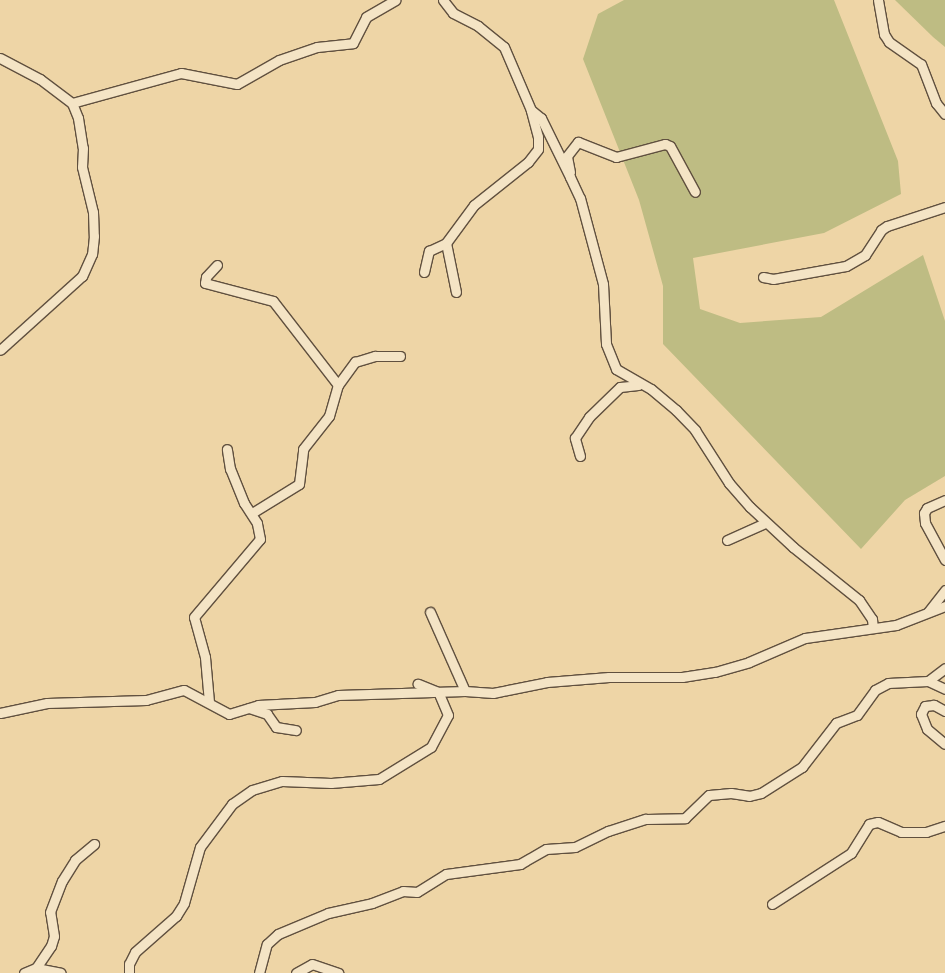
<!DOCTYPE html>
<style>
body{margin:0}
#map{position:relative;width:945px;height:973px;overflow:hidden;background:#eed5a6;font-family:"Libre Caslon Text",serif}
div>[style]{position:absolute}
[style*='--x']{left:calc(var(--x)*1px);top:calc(var(--y)*1px);width:calc(var(--w)*1px);rotate:calc(var(--a)*1deg)}
.green>*{inset:0;background:#bebc83}
.roads{filter:drop-shadow(1px 0 #60503f) drop-shadow(-1px 0 #60503f) drop-shadow(0 1px #60503f) drop-shadow(0 -1px #60503f)}
.minor>*{height:9px;margin:-4.5px;padding:0 4.5px;transform-origin:4.5px;border-radius:4.5px;background:#f4e4c5}
span{translate:-50% -50%;white-space:nowrap;text-align:center;line-height:1.15;-webkit-text-stroke:5px #f4e4c5;paint-order:stroke}
</style>
<div id="map">
<div class="green">
<i style="clip-path:polygon(624px 0,834px 0,898px 161px,901px 194px,824px 233px,693px 258px,700px 309px,740px 323px,821px 317px,923px 255px,945px 321px,945px 476px,905px 500px,861px 549px,663px 344px,663px 286px,639px 200px,583px 59px,598px 14px)"></i>
<i style="clip-path:polygon(895px 0,945px 0,945px 47px,933px 37px)"></i>
</div>
<div class="roads">
<div class="minor">
<i style="--x:443;--y:0;--w:16;--a:52"></i>
<i style="--x:453;--y:13;--w:28;--a:27"></i>
<i style="--x:478;--y:26;--w:33;--a:39"></i>
<i style="--x:504;--y:47;--w:69;--a:66.8"></i>
<i style="--x:531;--y:110;--w:13;--a:39"></i>
<i style="--x:541;--y:118;--w:66;--a:63.8"></i>
<i style="--x:570;--y:177;--w:23;--a:65"></i>
<i style="--x:580;--y:198;--w:89;--a:75"></i>
<i style="--x:603;--y:284;--w:60;--a:87.1"></i>
<i style="--x:606;--y:344;--w:27;--a:68"></i>
<i style="--x:616;--y:369;--w:40;--a:29.7"></i>
<i style="--x:651;--y:389;--w:33;--a:40"></i>
<i style="--x:676;--y:410;--w:28;--a:46"></i>
<i style="--x:695;--y:430;--w:63;--a:57.3"></i>
<i style="--x:729;--y:483;--w:32;--a:49"></i>
<i style="--x:750;--y:507;--w:59;--a:42.9"></i>
<i style="--x:793;--y:547;--w:85;--a:38.8"></i>
<i style="--x:859;--y:600;--w:23;--a:56"></i>
<i style="--x:872;--y:619;--w:9;--a:84"></i>
<i style="--x:878;--y:0;--w:35;--a:80"></i>
<i style="--x:884;--y:34;--w:9;--a:58"></i>
<i style="--x:889;--y:42;--w:39;--a:35"></i>
<i style="--x:921;--y:64;--w:42;--a:69"></i>
<i style="--x:936;--y:103;--w:14;--a:51"></i>
<i style="--x:0;--y:58;--w:45;--a:27.7"></i>
<i style="--x:40;--y:79;--w:40;--a:37"></i>
<i style="--x:72;--y:103;--w:16;--a:68"></i>
<i style="--x:78;--y:118;--w:30;--a:81"></i>
<i style="--x:83;--y:148;--w:19;--a:93"></i>
<i style="--x:82;--y:167;--w:46;--a:76.3"></i>
<i style="--x:93;--y:212;--w:24;--a:88"></i>
<i style="--x:94;--y:236;--w:18;--a:96"></i>
<i style="--x:92;--y:254;--w:24;--a:114"></i>
<i style="--x:82;--y:276;--w:110;--a:137.9"></i>
<i style="--x:72;--y:103;--w:113;--a:-15.4"></i>
<i style="--x:181;--y:73;--w:57;--a:11.1"></i>
<i style="--x:237;--y:84;--w:48;--a:-29.7"></i>
<i style="--x:279;--y:60;--w:40;--a:-18.9"></i>
<i style="--x:317;--y:47;--w:36;--a:-6"></i>
<i style="--x:353;--y:43;--w:29;--a:-63"></i>
<i style="--x:366;--y:17;--w:34;--a:-30"></i>
<i style="--x:570;--y:172;--w:16;--a:-101"></i>
<i style="--x:567;--y:156;--w:18;--a:-52"></i>
<i style="--x:578;--y:142;--w:41;--a:21.5"></i>
<i style="--x:616;--y:157;--w:51;--a:-14.9"></i>
<i style="--x:665;--y:144;--w:5;--a:22"></i>
<i style="--x:670;--y:146;--w:52;--a:61.5"></i>
<i style="--x:446;--y:243;--w:50;--a:78.5"></i>
<i style="--x:217;--y:265;--w:16;--a:133"></i>
<i style="--x:206;--y:277;--w:6;--a:99"></i>
<i style="--x:205;--y:283;--w:70;--a:14.8"></i>
<i style="--x:273;--y:301;--w:106;--a:52.3"></i>
<i style="--x:424;--y:272;--w:22;--a:-77"></i>
<i style="--x:429;--y:251;--w:19;--a:-25"></i>
<i style="--x:446;--y:243;--w:47;--a:-53.6"></i>
<i style="--x:474;--y:205;--w:69;--a:-38.5"></i>
<i style="--x:528;--y:162;--w:16;--a:-52"></i>
<i style="--x:538;--y:149;--w:12;--a:-90"></i>
<i style="--x:538;--y:137;--w:28;--a:-105"></i>
<i style="--x:763;--y:277;--w:10;--a:11"></i>
<i style="--x:773;--y:279;--w:74;--a:-10.1"></i>
<i style="--x:846;--y:266;--w:22;--a:-30"></i>
<i style="--x:865;--y:255;--w:30;--a:-57"></i>
<i style="--x:881;--y:230;--w:7;--a:-34"></i>
<i style="--x:887;--y:226;--w:61;--a:-18.1"></i>
<i style="--x:580;--y:456;--w:19;--a:-106"></i>
<i style="--x:575;--y:438;--w:25;--a:-56"></i>
<i style="--x:589;--y:417;--w:43;--a:-44.1"></i>
<i style="--x:620;--y:387;--w:18;--a:-6"></i>
<i style="--x:945;--y:500;--w:20;--a:156"></i>
<i style="--x:927;--y:508;--w:6;--a:121"></i>
<i style="--x:924;--y:513;--w:10;--a:84"></i>
<i style="--x:925;--y:523;--w:42;--a:61.6"></i>
<i style="--x:252;--y:513;--w:55;--a:-31.7"></i>
<i style="--x:299;--y:484;--w:35;--a:-83"></i>
<i style="--x:303;--y:449;--w:42;--a:-51.8"></i>
<i style="--x:329;--y:416;--w:32;--a:-74"></i>
<i style="--x:338;--y:385;--w:29;--a:-54"></i>
<i style="--x:355;--y:362;--w:21;--a:-17"></i>
<i style="--x:375;--y:356;--w:25;--a:0"></i>
<i style="--x:727;--y:540;--w:42;--a:-24.1"></i>
<i style="--x:430;--y:612;--w:86;--a:66.1"></i>
<i style="--x:928;--y:612;--w:28;--a:-52"></i>
<i style="--x:928;--y:681;--w:19;--a:25"></i>
<i style="--x:209;--y:702;--w:45;--a:-95.1"></i>
<i style="--x:205;--y:657;--w:41;--a:-105.4"></i>
<i style="--x:194;--y:617;--w:102;--a:-49.8"></i>
<i style="--x:260;--y:539;--w:16;--a:-101"></i>
<i style="--x:257;--y:523;--w:24;--a:-123"></i>
<i style="--x:244;--y:503;--w:37;--a:-112"></i>
<i style="--x:230;--y:469;--w:20;--a:-99"></i>
<i style="--x:249;--y:708;--w:19;--a:18"></i>
<i style="--x:267;--y:714;--w:16;--a:55"></i>
<i style="--x:276;--y:727;--w:20;--a:9"></i>
<i style="--x:945;--y:711;--w:13;--a:-151"></i>
<i style="--x:934;--y:705;--w:9;--a:174"></i>
<i style="--x:925;--y:706;--w:9;--a:117"></i>
<i style="--x:921;--y:714;--w:16;--a:68"></i>
<i style="--x:927;--y:729;--w:23;--a:40"></i>
<i style="--x:0;--y:713;--w:48;--a:-12"></i>
<i style="--x:47;--y:703;--w:99;--a:-1.7"></i>
<i style="--x:146;--y:700;--w:39;--a:-15"></i>
<i style="--x:184;--y:690;--w:51;--a:28.1"></i>
<i style="--x:229;--y:714;--w:30;--a:-17"></i>
<i style="--x:258;--y:705;--w:57;--a:-3"></i>
<i style="--x:315;--y:702;--w:24;--a:-17"></i>
<i style="--x:338;--y:695;--w:127;--a:-1.8"></i>
<i style="--x:465;--y:691;--w:28;--a:4"></i>
<i style="--x:493;--y:693;--w:55;--a:-11.5"></i>
<i style="--x:547;--y:682;--w:62;--a:-4.6"></i>
<i style="--x:609;--y:677;--w:73;--a:0"></i>
<i style="--x:682;--y:677;--w:33;--a:-9"></i>
<i style="--x:715;--y:672;--w:35;--a:-16"></i>
<i style="--x:749;--y:662;--w:61;--a:-23.2"></i>
<i style="--x:805;--y:638;--w:92;--a:-8.1"></i>
<i style="--x:896;--y:625;--w:53;--a:-21.2"></i>
<i style="--x:772;--y:904;--w:94;--a:-32.8"></i>
<i style="--x:851;--y:853;--w:34;--a:-58"></i>
<i style="--x:869;--y:824;--w:9;--a:-13"></i>
<i style="--x:878;--y:822;--w:25;--a:23"></i>
<i style="--x:901;--y:832;--w:25;--a:0"></i>
<i style="--x:926;--y:832;--w:20;--a:-18"></i>
<i style="--x:36;--y:968;--w:27;--a:-56"></i>
<i style="--x:51;--y:946;--w:10;--a:-73"></i>
<i style="--x:54;--y:936;--w:24;--a:-99"></i>
<i style="--x:50;--y:912;--w:33;--a:-69"></i>
<i style="--x:62;--y:881;--w:25;--a:-58"></i>
<i style="--x:75;--y:860;--w:25;--a:-40"></i>
<i style="--x:24;--y:973;--w:13;--a:-23"></i>
<i style="--x:36;--y:968;--w:25;--a:11"></i>
<i style="--x:129;--y:973;--w:9;--a:-90"></i>
<i style="--x:129;--y:964;--w:13;--a:-63"></i>
<i style="--x:135;--y:952;--w:55;--a:-41.3"></i>
<i style="--x:176;--y:916;--w:15;--a:-58"></i>
<i style="--x:184;--y:903;--w:58;--a:-74.1"></i>
<i style="--x:200;--y:847;--w:54;--a:-53.3"></i>
<i style="--x:232;--y:804;--w:24;--a:-35"></i>
<i style="--x:252;--y:790;--w:31;--a:-17"></i>
<i style="--x:282;--y:781;--w:49;--a:2.3"></i>
<i style="--x:331;--y:783;--w:48;--a:-4.8"></i>
<i style="--x:379;--y:779;--w:61;--a:-31.6"></i>
<i style="--x:431;--y:747;--w:36;--a:-62"></i>
<i style="--x:448;--y:715;--w:25;--a:-113"></i>
<i style="--x:438;--y:692;--w:22;--a:-158"></i>
<i style="--x:259;--y:973;--w:30;--a:-75"></i>
<i style="--x:267;--y:944;--w:15;--a:-42"></i>
<i style="--x:278;--y:934;--w:54;--a:-22.8"></i>
<i style="--x:328;--y:913;--w:45;--a:-12.8"></i>
<i style="--x:372;--y:903;--w:33;--a:-21"></i>
<i style="--x:403;--y:891;--w:14;--a:4"></i>
<i style="--x:417;--y:892;--w:34;--a:-32"></i>
<i style="--x:446;--y:874;--w:75;--a:-7.7"></i>
<i style="--x:520;--y:864;--w:30;--a:-30"></i>
<i style="--x:546;--y:849;--w:29;--a:-4"></i>
<i style="--x:575;--y:847;--w:37;--a:-26"></i>
<i style="--x:608;--y:831;--w:40;--a:-18"></i>
<i style="--x:646;--y:819;--w:39;--a:-1"></i>
<i style="--x:685;--y:818;--w:33;--a:-44"></i>
<i style="--x:709;--y:795;--w:22;--a:-5"></i>
<i style="--x:731;--y:793;--w:18;--a:9"></i>
<i style="--x:749;--y:796;--w:12;--a:-14"></i>
<i style="--x:761;--y:793;--w:49;--a:-32.4"></i>
<i style="--x:802;--y:767;--w:56;--a:-52.3"></i>
<i style="--x:836;--y:723;--w:22;--a:-21"></i>
<i style="--x:857;--y:715;--w:31;--a:-54"></i>
<i style="--x:875;--y:690;--w:15;--a:-28"></i>
<i style="--x:888;--y:683;--w:40;--a:-2.9"></i>
<i style="--x:928;--y:681;--w:21;--a:-37"></i>
<i style="--x:296;--y:973;--w:18;--a:-29"></i>
<i style="--x:312;--y:964;--w:28;--a:19"></i>
</div>
</div>
</div>
